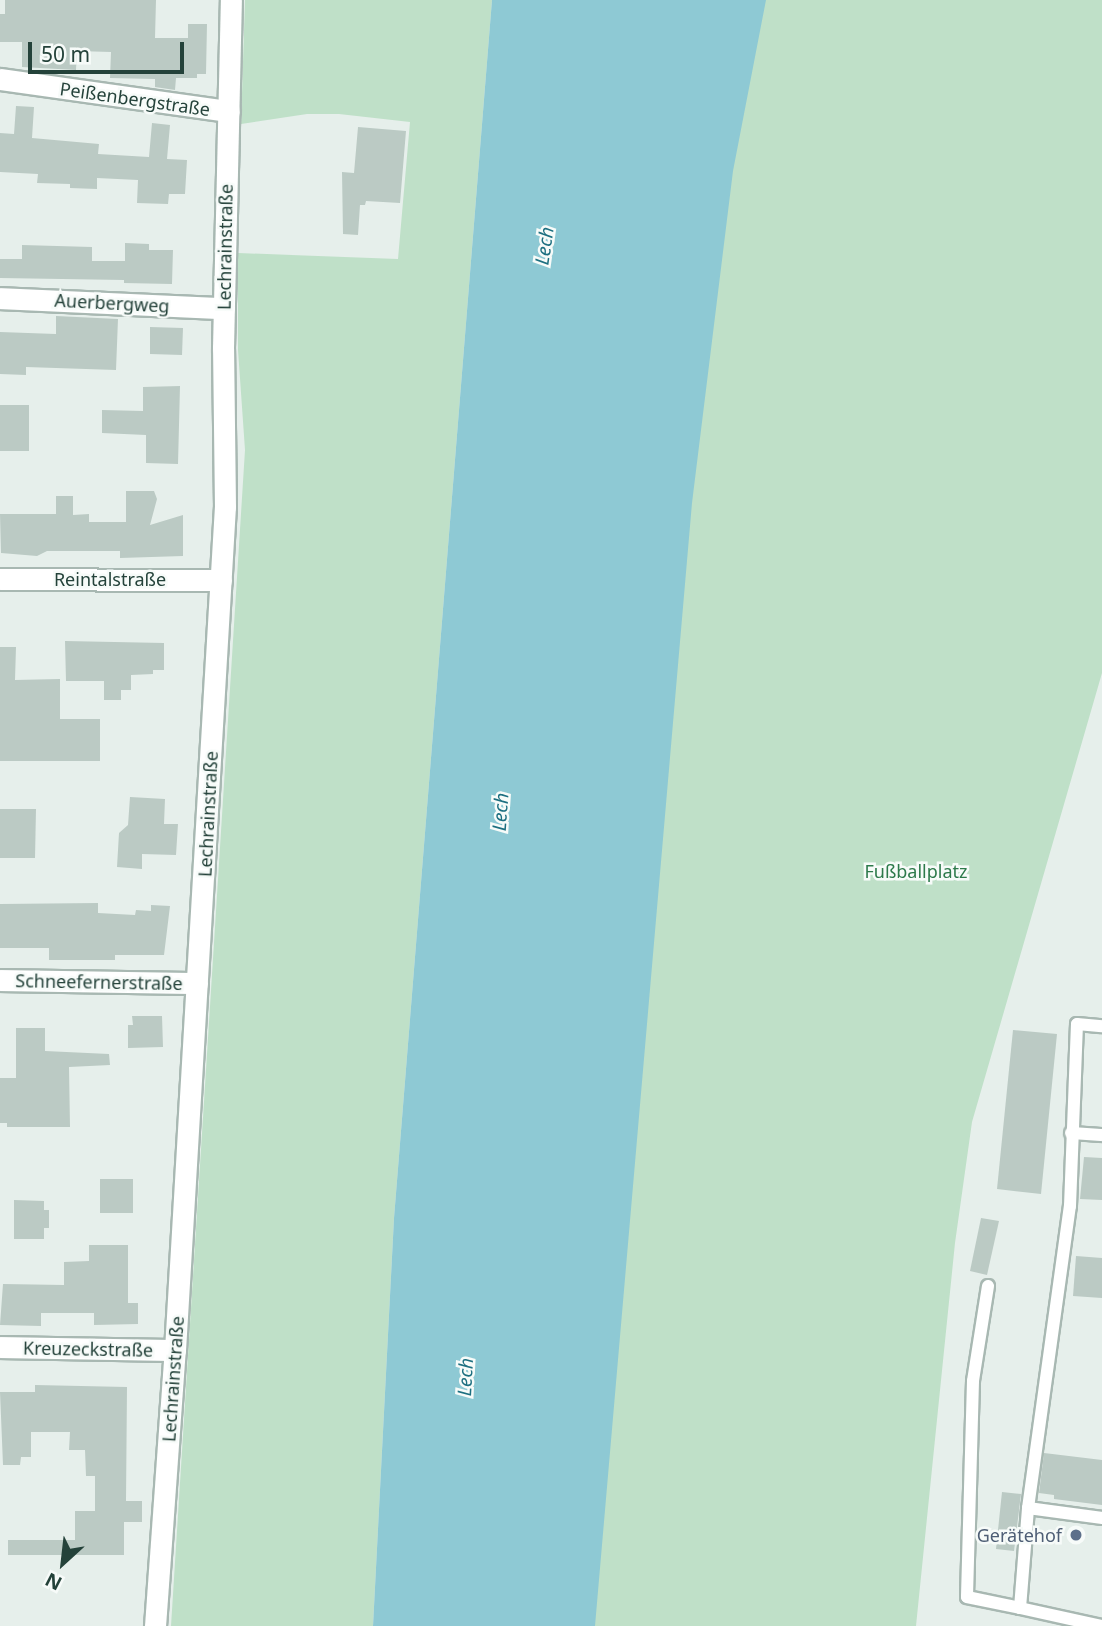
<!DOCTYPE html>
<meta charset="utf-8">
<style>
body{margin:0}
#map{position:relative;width:1102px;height:1626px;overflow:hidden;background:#e6efeb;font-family:"Noto Sans",sans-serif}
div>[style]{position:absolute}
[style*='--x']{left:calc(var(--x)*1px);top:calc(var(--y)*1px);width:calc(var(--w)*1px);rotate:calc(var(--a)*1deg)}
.green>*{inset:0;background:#bfe0c8}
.water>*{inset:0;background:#8ec9d4}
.building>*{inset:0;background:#bbcac4}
.roads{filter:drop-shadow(2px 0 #a8b8b2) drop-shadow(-2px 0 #a8b8b2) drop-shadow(0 2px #a8b8b2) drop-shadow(0 -2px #a8b8b2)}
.lane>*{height:12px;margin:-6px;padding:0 6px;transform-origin:6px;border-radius:6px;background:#fff}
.street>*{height:21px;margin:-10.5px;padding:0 10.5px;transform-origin:10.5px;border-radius:10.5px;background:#fff}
.dots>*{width:19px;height:19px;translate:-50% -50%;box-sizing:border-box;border:4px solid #f7fbf9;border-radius:50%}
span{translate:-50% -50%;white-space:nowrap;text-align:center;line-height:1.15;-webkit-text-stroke:5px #f7fbf9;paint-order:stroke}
.street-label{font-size:18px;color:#24423a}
.park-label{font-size:18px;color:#2d7a4b}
.service-label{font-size:18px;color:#4e5e75}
.right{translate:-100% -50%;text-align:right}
.water-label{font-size:19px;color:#1c6f80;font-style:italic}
.north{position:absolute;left:28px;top:1528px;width:70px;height:70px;-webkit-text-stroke:5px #f7fbf9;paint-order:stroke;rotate:207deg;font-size:19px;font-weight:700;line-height:28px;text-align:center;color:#24423a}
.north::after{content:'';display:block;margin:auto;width:24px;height:32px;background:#24423a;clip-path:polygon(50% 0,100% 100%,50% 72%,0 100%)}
.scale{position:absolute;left:28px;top:42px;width:156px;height:32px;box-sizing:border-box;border:4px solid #24423a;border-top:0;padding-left:9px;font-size:21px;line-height:24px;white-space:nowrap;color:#24423a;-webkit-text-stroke:5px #f7fbf9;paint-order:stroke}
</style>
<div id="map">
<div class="green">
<i style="clip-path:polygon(245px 0,492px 0,394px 1218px,373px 1626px,171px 1626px,245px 450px,238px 350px,238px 253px,398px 259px,410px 122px,339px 114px,307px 114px,241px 124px)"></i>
<i style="clip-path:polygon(749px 0,1102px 0,1102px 673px,972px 1122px,955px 1243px,916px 1626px,592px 1626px,650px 772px)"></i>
</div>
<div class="water">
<i style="clip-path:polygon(492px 0,766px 0,733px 171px,692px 503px,595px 1626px,373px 1626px,394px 1218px)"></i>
</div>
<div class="building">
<i style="clip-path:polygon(5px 0,156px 0,155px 38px,188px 38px,188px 24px,207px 24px,206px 74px,197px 74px,197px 78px,176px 78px,175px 90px,155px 87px,155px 79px,110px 78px,111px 52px,77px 51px,76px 70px,22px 67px,22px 42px,0 42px,0 14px,5px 14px)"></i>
<i style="clip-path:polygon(16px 106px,34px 107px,32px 138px,99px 144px,98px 154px,149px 157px,152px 123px,170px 125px,167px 159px,187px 160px,185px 194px,169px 194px,168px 204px,137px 203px,138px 180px,97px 178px,97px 189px,70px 188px,70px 184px,37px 183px,38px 174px,0 172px,0 133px,14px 134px)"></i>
<i style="clip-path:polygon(358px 127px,406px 131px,400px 203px,366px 201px,365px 205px,360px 205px,358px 235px,343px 234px,342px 172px,354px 173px)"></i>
<i style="clip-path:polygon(125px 243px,149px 244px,149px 250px,173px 250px,172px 284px,124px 283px,124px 280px,0 278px,0 259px,22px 259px,22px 245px,92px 247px,92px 261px,125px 261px)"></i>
<i style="clip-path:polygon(56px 316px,118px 319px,116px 370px,26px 367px,26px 375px,0 374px,0 332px,56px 334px)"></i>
<i style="clip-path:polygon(150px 327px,183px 328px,182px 355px,150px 354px)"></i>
<i style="clip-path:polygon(180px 386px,178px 464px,146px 463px,146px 435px,102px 433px,102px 410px,143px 411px,143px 387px)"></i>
<i style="clip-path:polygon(0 405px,29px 405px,29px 451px,0 451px)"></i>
<i style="clip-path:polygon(126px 491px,154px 491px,157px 499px,150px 525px,183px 515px,183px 556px,120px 558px,120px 551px,47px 551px,37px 556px,1px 553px,0 514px,56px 514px,56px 496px,73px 496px,73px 515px,89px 514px,89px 522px,126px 522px)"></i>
<i style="clip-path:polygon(65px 641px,164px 643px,164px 670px,153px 670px,153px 674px,131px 675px,131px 690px,121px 690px,121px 700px,104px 700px,104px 681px,66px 681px)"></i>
<i style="clip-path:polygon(0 647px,16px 647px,15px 680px,60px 679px,60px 719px,100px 719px,100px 761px,0 761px)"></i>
<i style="clip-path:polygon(130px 797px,165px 799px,164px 824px,178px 824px,176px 855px,142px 854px,142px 869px,117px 867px,119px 833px,128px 825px)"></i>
<i style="clip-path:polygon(0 809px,36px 809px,35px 858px,0 858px)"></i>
<i style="clip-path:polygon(98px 903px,98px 913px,135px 915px,136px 910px,151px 911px,151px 905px,170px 906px,164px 955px,115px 955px,115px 960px,49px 960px,49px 948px,0 948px,0 904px)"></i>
<i style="clip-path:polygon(132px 1016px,162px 1016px,163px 1047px,128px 1048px,128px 1025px,133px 1025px)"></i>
<i style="clip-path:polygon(16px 1028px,45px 1028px,45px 1051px,109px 1054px,110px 1065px,69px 1067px,70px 1127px,7px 1127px,7px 1123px,0 1123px,0 1078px,16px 1078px)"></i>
<i style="clip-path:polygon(1013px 1030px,1057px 1034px,1041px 1194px,997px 1189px)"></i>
<i style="clip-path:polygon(1084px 1157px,1102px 1158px,1102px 1200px,1080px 1199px)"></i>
<i style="clip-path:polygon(100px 1179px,133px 1179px,133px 1213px,100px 1213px)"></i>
<i style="clip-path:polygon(14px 1200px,44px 1201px,44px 1210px,49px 1210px,49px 1228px,44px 1228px,44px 1239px,14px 1239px)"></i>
<i style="clip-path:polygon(981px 1218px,999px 1221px,987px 1275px,970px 1271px)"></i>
<i style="clip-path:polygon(89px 1245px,128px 1245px,128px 1303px,138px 1303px,138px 1324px,94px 1325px,94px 1313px,41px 1313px,41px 1326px,0 1325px,3px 1284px,64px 1285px,64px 1262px,89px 1261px)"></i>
<i style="clip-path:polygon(1076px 1256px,1102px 1258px,1102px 1298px,1073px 1296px)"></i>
<i style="clip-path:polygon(35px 1385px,127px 1387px,126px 1501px,142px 1501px,142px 1522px,124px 1522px,124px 1555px,8px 1555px,8px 1540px,75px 1540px,75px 1511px,95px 1511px,95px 1476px,86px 1476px,85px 1450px,69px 1450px,70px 1432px,31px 1432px,31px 1457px,21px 1457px,20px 1465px,3px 1465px,0 1392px,35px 1392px)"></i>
<i style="clip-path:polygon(1044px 1453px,1102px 1460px,1102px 1505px,1054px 1499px,1054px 1495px,1039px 1493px)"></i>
<i style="clip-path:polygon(1002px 1492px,1021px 1494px,1014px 1551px,996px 1549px)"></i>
</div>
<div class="roads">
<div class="lane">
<i style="--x:1071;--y:1133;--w:31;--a:4"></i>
<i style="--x:988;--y:1286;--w:96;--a:99"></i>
<i style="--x:973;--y:1381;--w:216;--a:91.6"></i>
<i style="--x:967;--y:1597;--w:54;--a:11.7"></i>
<i style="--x:1020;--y:1608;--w:100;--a:-85.4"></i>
<i style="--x:1028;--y:1508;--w:305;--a:-82.1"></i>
<i style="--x:1070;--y:1206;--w:182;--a:-87.8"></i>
<i style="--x:1077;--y:1024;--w:25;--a:5"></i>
<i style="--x:1028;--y:1508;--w:75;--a:7.7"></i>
<i style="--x:1020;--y:1608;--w:83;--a:12.5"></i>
</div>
<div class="street">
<i style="--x:0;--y:79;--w:231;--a:8"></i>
<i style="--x:0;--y:298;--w:224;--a:2.6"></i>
<i style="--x:0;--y:579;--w:221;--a:0.3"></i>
<i style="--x:0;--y:980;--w:197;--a:0.9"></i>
<i style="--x:0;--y:1347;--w:175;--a:1"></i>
<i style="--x:155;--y:1626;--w:277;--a:-85.9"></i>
<i style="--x:175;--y:1350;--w:844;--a:-86.61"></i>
<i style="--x:225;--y:507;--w:159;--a:-90.7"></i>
<i style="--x:223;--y:348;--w:348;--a:-88.7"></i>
</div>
</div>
<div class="dots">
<i style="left:1076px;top:1535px;background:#5c6f8a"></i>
</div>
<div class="street-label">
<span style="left:135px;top:99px;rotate:8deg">Peißenbergstraße</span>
<span style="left:225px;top:247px;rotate:-89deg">Lechrainstraße</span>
<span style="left:112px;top:303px;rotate:3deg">Auerbergweg</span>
<span style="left:110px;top:579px">Reintalstraße</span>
<span style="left:208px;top:814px;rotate:-87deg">Lechrainstraße</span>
<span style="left:99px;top:982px;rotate:1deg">Schneefernerstraße</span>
<span style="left:88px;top:1349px;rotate:1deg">Kreuzeckstraße</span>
<span style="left:173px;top:1379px;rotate:-86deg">Lechrainstraße</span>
</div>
<div class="park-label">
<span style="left:916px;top:871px">Fußballplatz</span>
</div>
<div class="service-label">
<span class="right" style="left:1062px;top:1535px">Gerätehof</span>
</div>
<div class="water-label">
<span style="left:545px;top:246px;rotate:-82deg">Lech</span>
<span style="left:501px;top:812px;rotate:-86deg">Lech</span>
<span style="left:466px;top:1377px;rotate:-87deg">Lech</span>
</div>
<div class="north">N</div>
<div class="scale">50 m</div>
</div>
